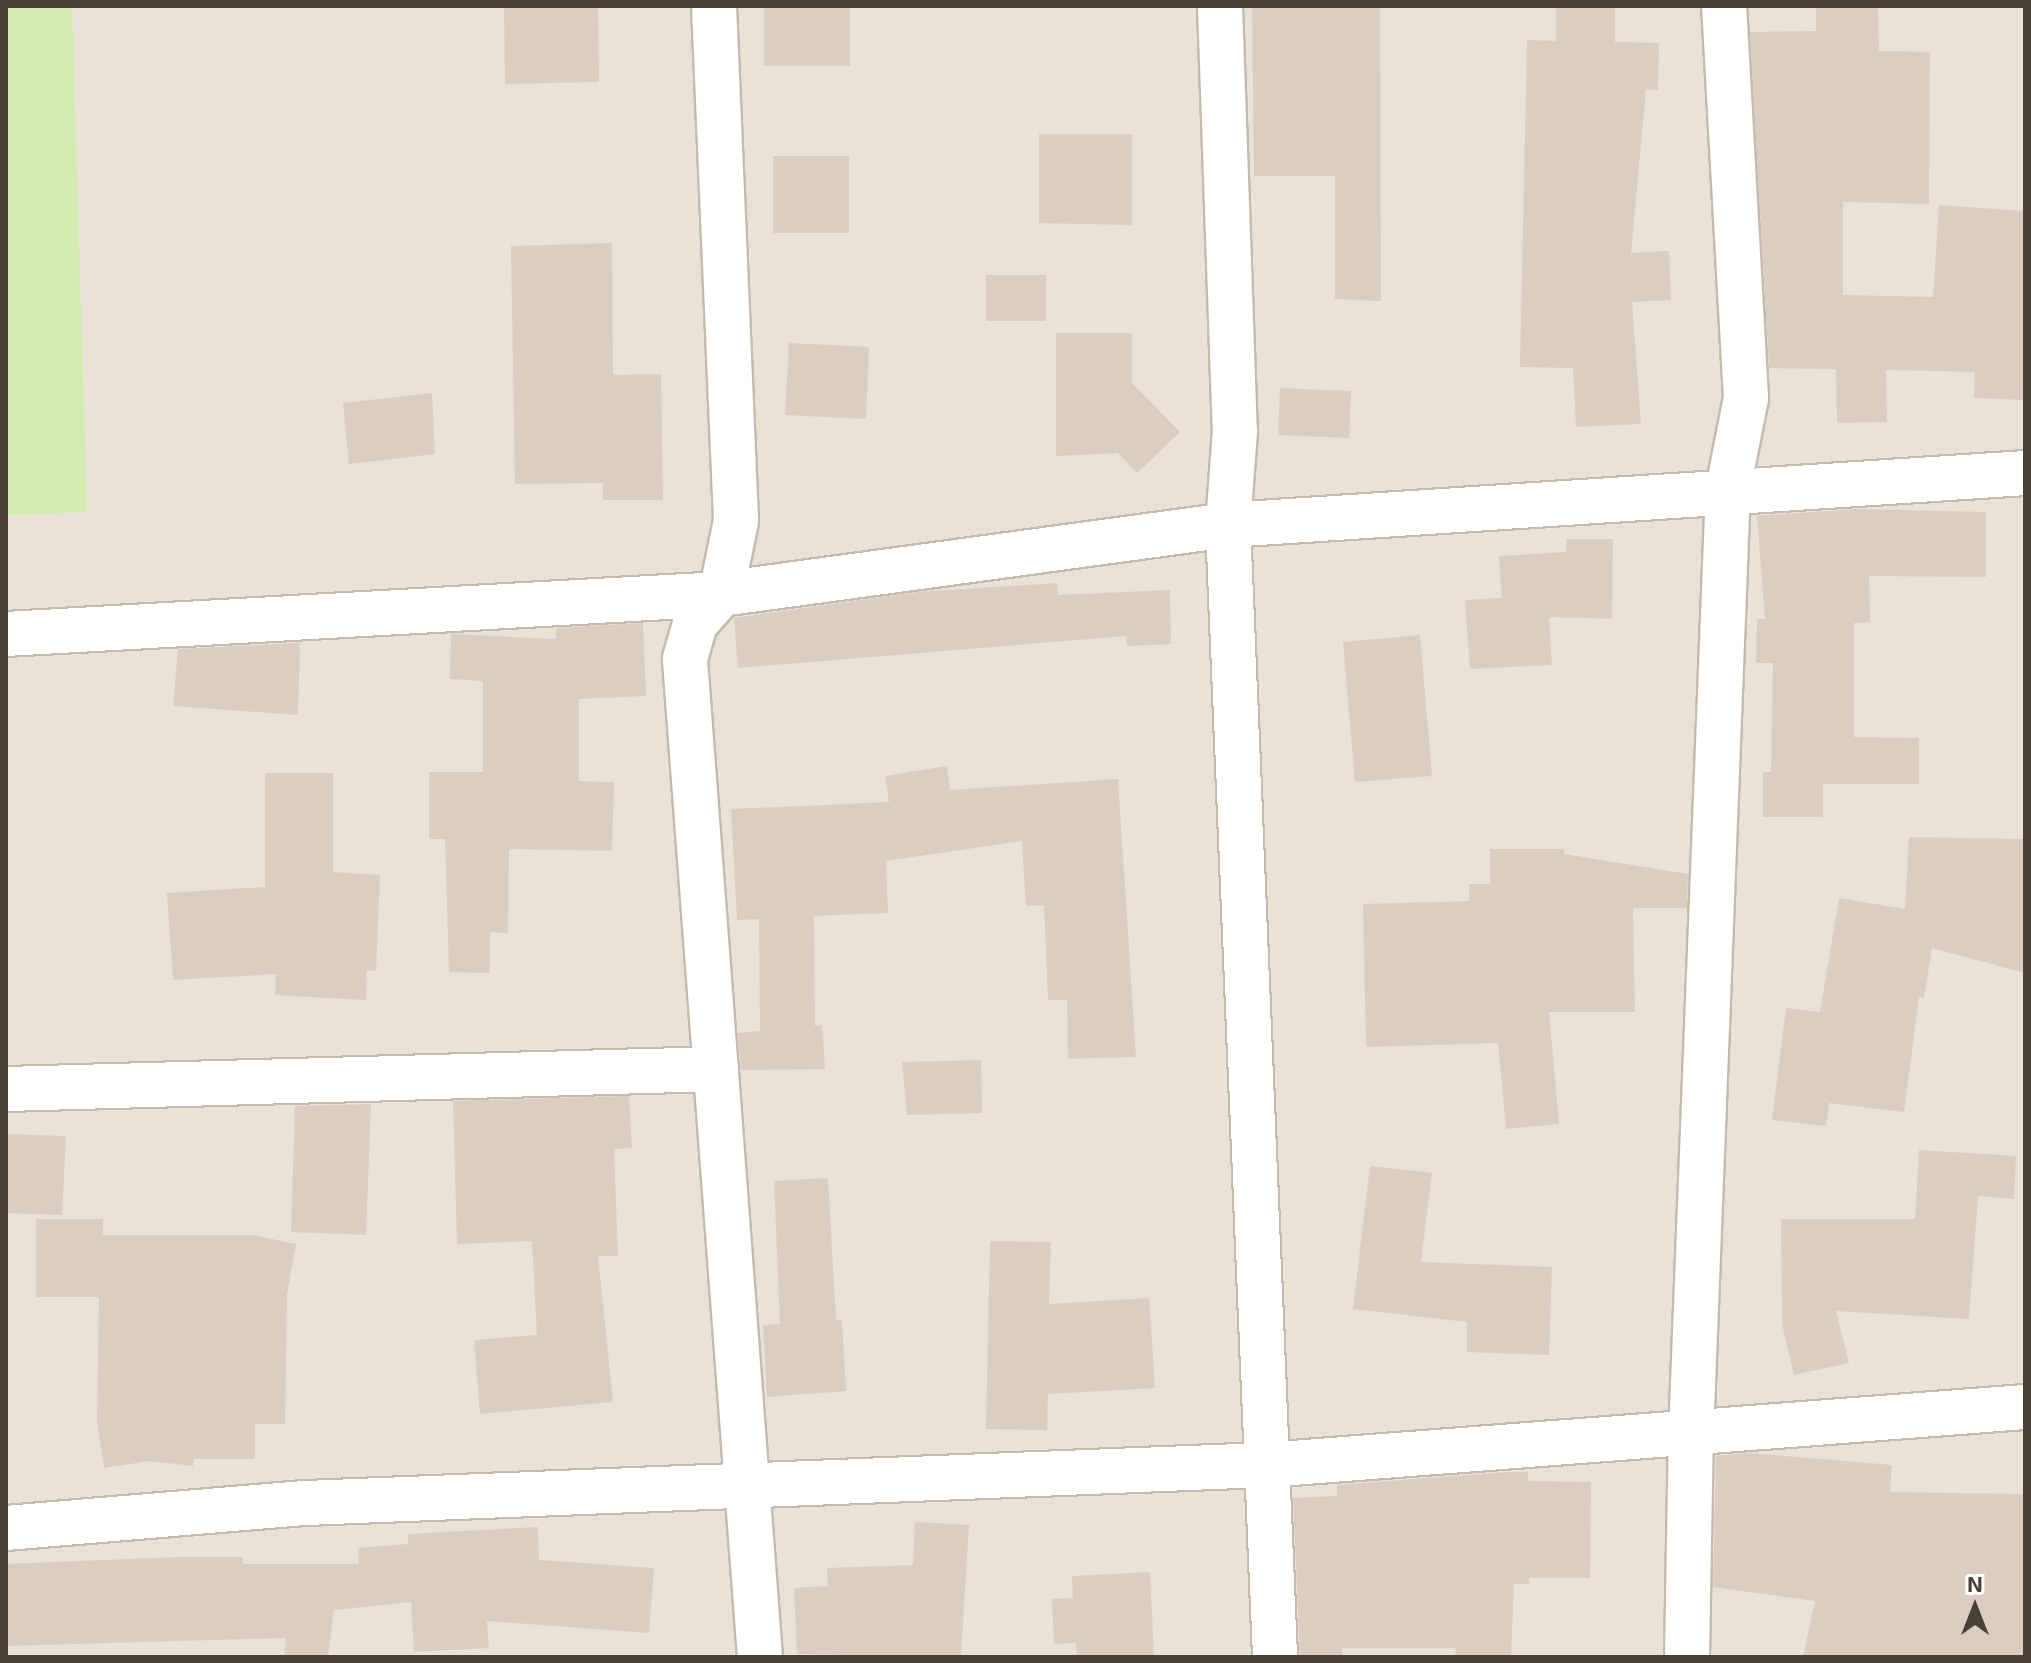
<!DOCTYPE html>
<style>
body{margin:0}
#map{position:relative;width:2031px;height:1663px;overflow:hidden;background:#f5f0e8;font-family:"Exo 2",sans-serif}
div>[style]{position:absolute}
[style*='--x']{left:calc(var(--x)*1px);top:calc(var(--y)*1px);width:calc(var(--w)*1px);rotate:calc(var(--a)*1deg)}
.residential>*{inset:0;background:#e9e2d6}
.green>*{inset:0;background:#d3ebaf}
.building>*{inset:0;background:#dacec0}
.roads{filter:drop-shadow(2px 0 #c4baad) drop-shadow(-2px 0 #c4baad) drop-shadow(0 2px #c4baad) drop-shadow(0 -2px #c4baad)}
.minor>*{height:44px;margin:-22px;padding:0 22px;transform-origin:22px;border-radius:22px;background:#fff}
span{translate:-50% -50%;white-space:nowrap;text-align:center;line-height:1.15;-webkit-text-stroke:6px #fff;paint-order:stroke}
.frame{position:absolute;inset:0;border:8px solid #494036;pointer-events:none}
.north{position:absolute;left:1935px;top:1567px;width:80px;height:80px;-webkit-text-stroke:6px #fff;paint-order:stroke;rotate:0deg;font-size:22px;font-weight:700;line-height:32px;text-align:center;color:#494036}
.north::after{content:'';display:block;margin:auto;width:28px;height:36px;background:#494036;clip-path:polygon(50% 0,100% 100%,50% 72%,0 100%)}
</style>
<div id="map">
<div class="residential">
<i style="clip-path:polygon(6px 6px,2025px 6px,2025px 1657px,6px 1657px)"></i>
</div>
<div class="green">
<i style="clip-path:polygon(6px 6px,72px 6px,87px 512px,6px 515px)"></i>
</div>
<div class="building">
<i style="clip-path:polygon(504px 6px,598px 6px,599px 82px,505px 84px)"></i>
<i style="clip-path:polygon(764px 6px,850px 6px,850px 66px,764px 66px)"></i>
<i style="clip-path:polygon(1252px 6px,1380px 6px,1381px 301px,1335px 299px,1335px 176px,1254px 176px)"></i>
<i style="clip-path:polygon(1556px 6px,1615px 6px,1615px 42px,1659px 43px,1658px 90px,1646px 89px,1631px 253px,1669px 251px,1671px 300px,1632px 302px,1641px 424px,1576px 427px,1573px 368px,1520px 367px,1527px 40px,1556px 41px)"></i>
<i style="clip-path:polygon(1816px 6px,1878px 6px,1879px 51px,1930px 52px,1929px 204px,1843px 202px,1843px 295px,1933px 297px,1939px 205px,2025px 211px,2025px 400px,1974px 398px,1975px 372px,1886px 370px,1887px 422px,1837px 423px,1836px 369px,1769px 368px,1750px 32px,1816px 31px)"></i>
<i style="clip-path:polygon(1039px 134px,1132px 134px,1132px 225px,1039px 223px)"></i>
<i style="clip-path:polygon(773px 156px,849px 156px,849px 233px,773px 233px)"></i>
<i style="clip-path:polygon(612px 243px,613px 375px,661px 374px,663px 500px,603px 500px,603px 483px,515px 484px,511px 246px)"></i>
<i style="clip-path:polygon(986px 275px,1046px 275px,1046px 321px,986px 321px)"></i>
<i style="clip-path:polygon(1056px 333px,1132px 333px,1132px 383px,1180px 432px,1137px 473px,1118px 453px,1056px 456px)"></i>
<i style="clip-path:polygon(789px 343px,869px 347px,866px 419px,785px 415px)"></i>
<i style="clip-path:polygon(1280px 388px,1351px 391px,1349px 438px,1278px 435px)"></i>
<i style="clip-path:polygon(432px 393px,435px 454px,349px 464px,343px 403px)"></i>
<i style="clip-path:polygon(1856px 509px,1986px 512px,1986px 577px,1869px 576px,1870px 622px,1854px 623px,1854px 737px,1919px 738px,1919px 784px,1823px 784px,1823px 817px,1763px 817px,1763px 772px,1771px 772px,1773px 663px,1756px 663px,1757px 619px,1765px 619px,1757px 516px)"></i>
<i style="clip-path:polygon(1566px 539px,1613px 539px,1612px 619px,1549px 617px,1552px 665px,1470px 669px,1465px 600px,1502px 598px,1499px 556px,1566px 552px)"></i>
<i style="clip-path:polygon(1057px 583px,1058px 595px,1170px 590px,1171px 644px,1127px 646px,1126px 636px,738px 668px,734px 618px,918px 592px)"></i>
<i style="clip-path:polygon(643px 623px,646px 696px,579px 699px,579px 781px,614px 782px,612px 851px,509px 849px,508px 933px,490px 932px,490px 973px,449px 972px,445px 839px,429px 839px,429px 772px,483px 772px,483px 681px,450px 679px,451px 634px,556px 639px,556px 628px)"></i>
<i style="clip-path:polygon(1420px 635px,1432px 776px,1355px 782px,1343px 642px)"></i>
<i style="clip-path:polygon(300px 643px,298px 715px,173px 706px,178px 649px)"></i>
<i style="clip-path:polygon(947px 766px,950px 790px,1118px 779px,1136px 1057px,1068px 1059px,1067px 1000px,1048px 1000px,1044px 905px,1026px 906px,1022px 841px,886px 861px,888px 913px,814px 916px,815px 1026px,822px 1025px,825px 1069px,741px 1070px,738px 1033px,760px 1031px,759px 919px,737px 920px,731px 809px,889px 802px,885px 776px)"></i>
<i style="clip-path:polygon(265px 773px,333px 773px,333px 872px,380px 875px,376px 971px,367px 970px,366px 1000px,275px 995px,276px 974px,173px 980px,167px 893px,265px 887px)"></i>
<i style="clip-path:polygon(1909px 837px,2025px 839px,2025px 973px,1932px 948px,1924px 998px,1919px 997px,1904px 1112px,1829px 1103px,1826px 1126px,1772px 1120px,1786px 1008px,1820px 1012px,1839px 898px,1905px 909px)"></i>
<i style="clip-path:polygon(1490px 849px,1564px 849px,1564px 854px,1688px 874px,1687px 908px,1633px 908px,1635px 1012px,1549px 1012px,1559px 1124px,1506px 1129px,1498px 1043px,1366px 1047px,1363px 904px,1469px 901px,1469px 884px,1490px 884px)"></i>
<i style="clip-path:polygon(981px 1060px,982px 1113px,907px 1115px,902px 1062px)"></i>
<i style="clip-path:polygon(629px 1096px,632px 1148px,614px 1149px,618px 1256px,598px 1256px,613px 1402px,480px 1414px,474px 1340px,537px 1335px,532px 1241px,457px 1244px,453px 1101px)"></i>
<i style="clip-path:polygon(371px 1104px,366px 1235px,291px 1232px,295px 1106px)"></i>
<i style="clip-path:polygon(6px 1134px,66px 1136px,62px 1215px,6px 1213px)"></i>
<i style="clip-path:polygon(1919px 1150px,2016px 1156px,2014px 1199px,1978px 1196px,1969px 1319px,1836px 1311px,1849px 1363px,1794px 1375px,1782px 1324px,1781px 1219px,1915px 1219px)"></i>
<i style="clip-path:polygon(1370px 1166px,1432px 1173px,1421px 1262px,1552px 1267px,1549px 1355px,1467px 1352px,1467px 1322px,1353px 1309px)"></i>
<i style="clip-path:polygon(828px 1178px,836px 1320px,842px 1320px,846px 1391px,767px 1397px,763px 1325px,780px 1324px,774px 1181px)"></i>
<i style="clip-path:polygon(36px 1219px,103px 1219px,103px 1235px,253px 1235px,296px 1244px,287px 1294px,285px 1424px,255px 1424px,255px 1459px,194px 1459px,193px 1466px,150px 1461px,104px 1468px,97px 1422px,99px 1297px,36px 1297px)"></i>
<i style="clip-path:polygon(990px 1241px,1051px 1242px,1049px 1304px,1149px 1298px,1155px 1388px,1048px 1394px,1047px 1430px,986px 1429px)"></i>
<i style="clip-path:polygon(1748px 1453px,1892px 1465px,1890px 1492px,2025px 1494px,2025px 1657px,1803px 1657px,1815px 1601px,1713px 1587px,1716px 1456px)"></i>
<i style="clip-path:polygon(1508px 1472px,1528px 1472px,1528px 1481px,1591px 1482px,1590px 1578px,1529px 1578px,1529px 1584px,1514px 1584px,1511px 1657px,1455px 1657px,1456px 1648px,1342px 1648px,1342px 1657px,1300px 1657px,1293px 1498px,1337px 1496px,1337px 1485px)"></i>
<i style="clip-path:polygon(915px 1522px,969px 1525px,961px 1657px,797px 1654px,794px 1588px,828px 1586px,827px 1568px,913px 1565px)"></i>
<i style="clip-path:polygon(538px 1527px,539px 1560px,654px 1568px,649px 1633px,487px 1621px,489px 1648px,414px 1652px,411px 1602px,334px 1610px,328px 1657px,284px 1657px,286px 1638px,6px 1646px,6px 1564px,176px 1557px,243px 1557px,243px 1564px,359px 1564px,358px 1548px,408px 1544px,408px 1534px)"></i>
<i style="clip-path:polygon(1150px 1572px,1154px 1657px,1077px 1657px,1076px 1643px,1054px 1644px,1052px 1599px,1073px 1598px,1072px 1576px)"></i>
</div>
<div class="roads">
<div class="minor">
<i style="--x:714;--y:6;--w:515;--a:87.55"></i>
<i style="--x:736;--y:521;--w:75;--a:101.6"></i>
<i style="--x:721;--y:594;--w:40;--a:131"></i>
<i style="--x:695;--y:624;--w:37;--a:106"></i>
<i style="--x:685;--y:660;--w:1000;--a:85.7"></i>
<i style="--x:1220;--y:6;--w:425;--a:88"></i>
<i style="--x:1235;--y:431;--w:94;--a:94.3"></i>
<i style="--x:1228;--y:525;--w:1133;--a:87.62"></i>
<i style="--x:6;--y:634;--w:716;--a:-3.2"></i>
<i style="--x:721;--y:594;--w:512;--a:-7.75"></i>
<i style="--x:1228;--y:525;--w:799;--a:-3.73"></i>
<i style="--x:6;--y:1089;--w:710;--a:-1.61"></i>
<i style="--x:6;--y:1528;--w:301;--a:-4.8"></i>
<i style="--x:306;--y:1503;--w:961;--a:-2.27"></i>
<i style="--x:1266;--y:1465;--w:761;--a:-4.37"></i>
<i style="--x:1687;--y:1657;--w:222;--a:-89"></i>
<i style="--x:1691;--y:1435;--w:947;--a:-87.76"></i>
<i style="--x:1728;--y:489;--w:93;--a:-78.8"></i>
<i style="--x:1746;--y:398;--w:393;--a:-93.2"></i>
</div>
</div>
<div class="frame"></div>
<div class="north">N</div>
</div>
